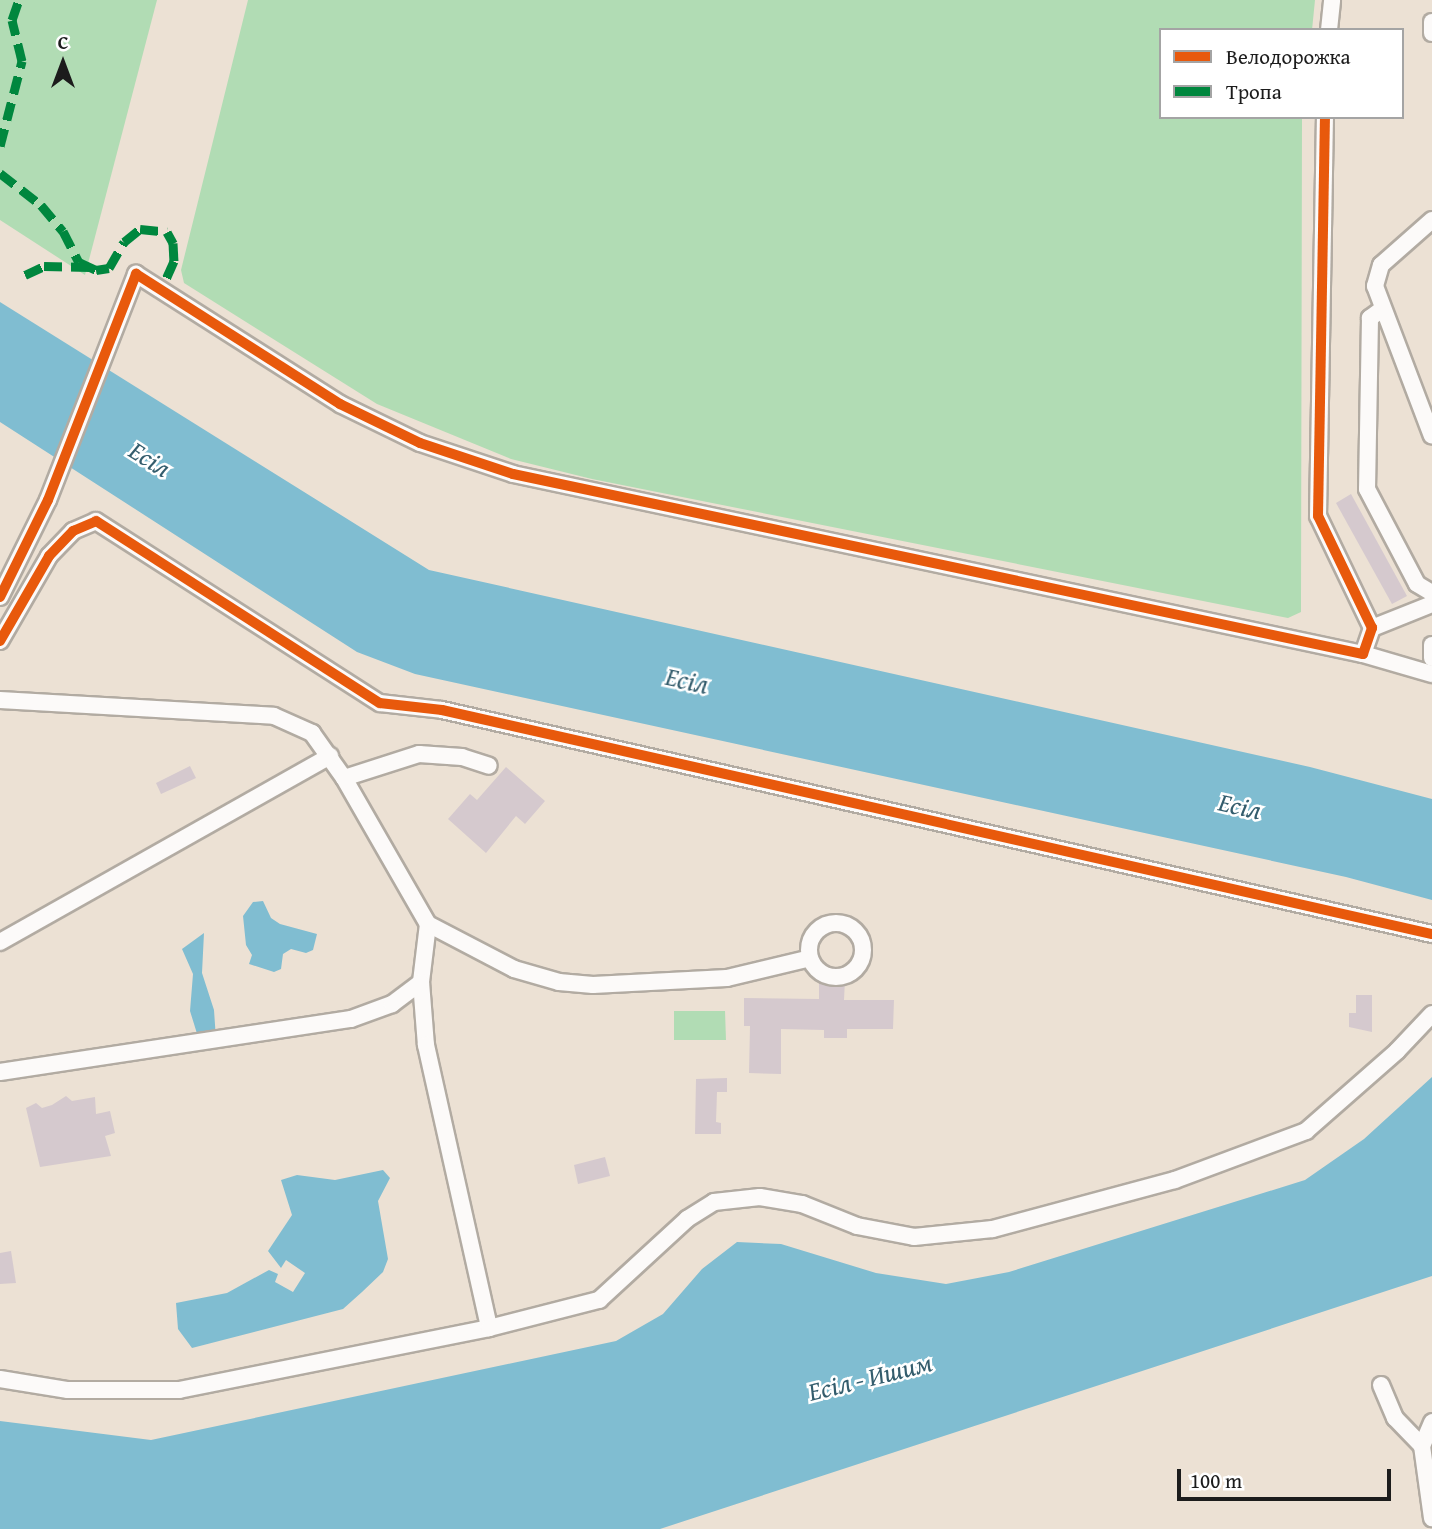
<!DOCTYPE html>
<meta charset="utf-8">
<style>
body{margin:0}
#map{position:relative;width:1432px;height:1529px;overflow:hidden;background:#ece1d4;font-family:"Gentium Book Plus",serif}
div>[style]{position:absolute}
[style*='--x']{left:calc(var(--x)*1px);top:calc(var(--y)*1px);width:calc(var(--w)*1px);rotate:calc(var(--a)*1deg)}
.green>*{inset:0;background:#b1dcb4}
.water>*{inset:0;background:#80bdd1}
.building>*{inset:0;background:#d5c9ce}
.roads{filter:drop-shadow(2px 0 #b2aba2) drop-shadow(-2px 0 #b2aba2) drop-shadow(0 2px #b2aba2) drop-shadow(0 -2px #b2aba2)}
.minor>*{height:16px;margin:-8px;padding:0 8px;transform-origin:8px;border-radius:8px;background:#fcfaf9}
.minor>.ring{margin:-8px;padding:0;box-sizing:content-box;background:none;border:16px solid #fcfaf9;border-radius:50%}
.quiet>*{height:9px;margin-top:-4.5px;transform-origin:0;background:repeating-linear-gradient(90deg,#00873e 0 18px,transparent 0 27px)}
.cycleway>*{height:10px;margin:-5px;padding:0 5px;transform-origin:5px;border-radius:5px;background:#e8590c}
span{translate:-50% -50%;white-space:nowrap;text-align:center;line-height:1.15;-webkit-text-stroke:5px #fff;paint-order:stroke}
.water-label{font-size:26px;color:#345d6d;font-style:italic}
.legend{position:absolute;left:1159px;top:28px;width:245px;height:91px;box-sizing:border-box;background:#fff;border:2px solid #a4a4a4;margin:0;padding:9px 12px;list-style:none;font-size:21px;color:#1c1c1c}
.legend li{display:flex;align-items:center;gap:14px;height:35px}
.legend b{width:35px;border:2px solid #a4a4a4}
.north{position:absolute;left:28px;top:28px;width:70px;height:70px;-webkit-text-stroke:5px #fff;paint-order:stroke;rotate:0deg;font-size:19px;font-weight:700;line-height:28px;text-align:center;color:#1c1c1c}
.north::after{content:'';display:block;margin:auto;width:24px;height:32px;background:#1c1c1c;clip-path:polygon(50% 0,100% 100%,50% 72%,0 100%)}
.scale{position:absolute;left:1177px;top:1469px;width:214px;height:32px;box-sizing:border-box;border:4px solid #1c1c1c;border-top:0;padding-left:9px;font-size:21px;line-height:24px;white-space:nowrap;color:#1c1c1c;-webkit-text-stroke:5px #fff;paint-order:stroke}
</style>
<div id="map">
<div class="green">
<i style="clip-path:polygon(0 0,157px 0,85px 275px,0 220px)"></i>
<i style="clip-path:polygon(248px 0,1315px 0,1312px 30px,1161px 30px,1161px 117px,1302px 117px,1301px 612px,1288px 618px,592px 479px,511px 459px,377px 404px,184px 283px,181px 270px)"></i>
<i style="clip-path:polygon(674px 1011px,725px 1011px,726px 1040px,674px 1040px)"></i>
</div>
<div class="water">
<i style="clip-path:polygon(0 302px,429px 570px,1310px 767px,1432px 799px,1432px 900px,1346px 877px,415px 674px,357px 652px,0 422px)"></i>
<i style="clip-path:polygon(263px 901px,271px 918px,280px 924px,317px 934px,313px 950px,306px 953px,291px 949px,283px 954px,281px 969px,274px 972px,249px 964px,252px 955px,246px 945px,243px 916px,253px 902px)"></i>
<i style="clip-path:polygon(204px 933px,202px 973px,214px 1010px,216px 1039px,199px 1040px,190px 1011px,193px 974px,182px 949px)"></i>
<i style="clip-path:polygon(1432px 1077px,1432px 1276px,660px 1529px,0 1529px,0 1421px,151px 1440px,616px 1341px,663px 1314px,702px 1269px,737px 1242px,781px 1244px,876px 1273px,946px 1284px,1009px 1272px,1305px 1180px,1364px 1139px)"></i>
<i style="clip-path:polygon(383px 1170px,390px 1178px,378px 1201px,388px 1259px,383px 1272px,362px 1292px,343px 1309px,192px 1348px,178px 1329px,176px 1303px,227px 1293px,269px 1270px,278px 1274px,275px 1282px,293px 1292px,305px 1273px,286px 1260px,281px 1268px,268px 1251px,292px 1215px,281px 1180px,297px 1175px,335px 1180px)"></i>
</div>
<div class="building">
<i style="clip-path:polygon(1351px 494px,1407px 596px,1392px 604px,1336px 503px)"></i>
<i style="clip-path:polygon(190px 766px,196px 778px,161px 794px,156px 783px)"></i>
<i style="clip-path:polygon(506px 767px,545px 801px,525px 824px,516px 816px,486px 853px,448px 819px,470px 794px,477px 800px)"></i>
<i style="clip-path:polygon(819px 979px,845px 979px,844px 1000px,894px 1000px,893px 1029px,847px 1029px,847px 1038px,824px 1038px,824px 1030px,781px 1029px,781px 1074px,749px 1073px,750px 1026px,744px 1026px,744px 998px,819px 999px)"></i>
<i style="clip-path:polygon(1356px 995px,1372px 995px,1372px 1032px,1349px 1027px,1349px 1013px,1356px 1013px)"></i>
<i style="clip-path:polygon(727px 1078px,727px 1092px,717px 1092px,716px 1122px,721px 1123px,721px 1134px,695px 1134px,696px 1079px)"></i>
<i style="clip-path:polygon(66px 1096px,72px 1101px,95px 1097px,96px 1114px,110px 1111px,115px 1133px,105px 1136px,111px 1156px,40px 1167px,26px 1108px,36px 1103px,42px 1108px,52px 1105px)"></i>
<i style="clip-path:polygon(605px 1157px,610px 1176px,578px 1184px,574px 1165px)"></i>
<i style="clip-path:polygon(11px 1251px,16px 1283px,0 1284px,0 1253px)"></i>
</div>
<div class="roads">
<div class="minor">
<i style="--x:1432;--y:22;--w:11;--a:90"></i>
<i style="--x:1329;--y:30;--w:30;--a:-84"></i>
<i style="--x:1432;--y:220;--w:68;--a:138.6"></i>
<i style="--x:1381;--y:265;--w:22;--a:106"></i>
<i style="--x:1375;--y:286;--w:160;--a:69.2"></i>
<i style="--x:1381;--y:310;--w:14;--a:144"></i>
<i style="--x:1370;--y:318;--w:171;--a:91"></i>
<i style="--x:1367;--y:489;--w:107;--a:62.2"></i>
<i style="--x:1417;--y:584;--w:17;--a:31"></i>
<i style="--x:0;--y:597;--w:108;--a:-63.7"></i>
<i style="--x:48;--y:500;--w:243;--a:-68.7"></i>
<i style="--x:136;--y:274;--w:242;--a:32.5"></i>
<i style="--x:340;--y:404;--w:89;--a:26"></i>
<i style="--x:420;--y:443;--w:98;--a:18.4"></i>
<i style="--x:513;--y:474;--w:869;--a:11.96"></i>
<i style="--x:1363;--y:654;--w:28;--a:-71"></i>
<i style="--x:1372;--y:628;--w:124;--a:-115.7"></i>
<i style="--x:1318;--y:516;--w:399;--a:-89"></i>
<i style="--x:1372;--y:628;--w:65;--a:-21.8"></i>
<i style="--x:0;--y:641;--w:98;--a:-60"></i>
<i style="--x:49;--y:556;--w:35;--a:-46"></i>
<i style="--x:73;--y:531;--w:25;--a:-23"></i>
<i style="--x:96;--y:521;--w:337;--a:32.7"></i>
<i style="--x:380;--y:703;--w:62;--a:6.4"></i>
<i style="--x:442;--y:710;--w:1015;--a:12.75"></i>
<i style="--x:1432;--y:645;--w:13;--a:90"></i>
<i style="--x:1363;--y:654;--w:72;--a:16.2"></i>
<i style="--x:0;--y:700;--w:274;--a:3.3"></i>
<i style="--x:274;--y:716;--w:42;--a:24.1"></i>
<i style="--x:312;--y:733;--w:55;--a:54.6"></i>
<i style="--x:344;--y:778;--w:168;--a:60.1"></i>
<i style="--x:428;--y:924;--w:58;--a:96.9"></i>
<i style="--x:421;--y:982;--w:63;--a:85.5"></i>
<i style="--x:426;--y:1045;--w:290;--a:77.4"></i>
<i style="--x:344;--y:778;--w:79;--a:-17.7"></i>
<i style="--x:419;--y:754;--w:43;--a:4"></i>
<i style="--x:462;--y:757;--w:28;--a:18"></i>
<i class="ring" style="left:809px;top:923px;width:38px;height:38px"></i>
<i style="--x:428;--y:924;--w:97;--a:27.6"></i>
<i style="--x:514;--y:969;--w:47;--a:16.1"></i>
<i style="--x:559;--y:982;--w:34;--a:5"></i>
<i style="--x:593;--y:985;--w:134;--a:-3"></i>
<i style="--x:727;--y:978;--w:85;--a:-13.5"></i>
<i style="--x:0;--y:942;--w:379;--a:-29.4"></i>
<i style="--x:0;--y:1072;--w:355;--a:-8.6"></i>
<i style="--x:351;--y:1019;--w:44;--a:-20.1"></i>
<i style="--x:392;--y:1004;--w:36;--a:-37"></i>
<i style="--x:0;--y:1379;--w:69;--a:9.2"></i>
<i style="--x:68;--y:1390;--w:111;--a:0"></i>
<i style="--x:179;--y:1390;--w:316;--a:-11.3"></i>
<i style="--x:489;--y:1328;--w:114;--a:-14.3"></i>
<i style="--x:599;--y:1300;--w:120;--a:-42.6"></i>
<i style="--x:687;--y:1219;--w:32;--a:-32"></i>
<i style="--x:714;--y:1202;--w:46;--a:-6.2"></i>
<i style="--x:760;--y:1197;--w:43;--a:9.5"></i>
<i style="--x:802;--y:1204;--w:59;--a:21.8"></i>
<i style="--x:857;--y:1226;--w:58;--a:10.9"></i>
<i style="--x:914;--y:1237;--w:79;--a:-5.8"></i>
<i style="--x:993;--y:1229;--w:188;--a:-15.1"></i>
<i style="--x:1175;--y:1180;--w:140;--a:-20.5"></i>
<i style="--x:1306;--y:1131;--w:121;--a:-41.3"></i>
<i style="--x:1397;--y:1051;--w:51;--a:-46.6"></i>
<i style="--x:1381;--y:1385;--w:36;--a:67"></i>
<i style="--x:1395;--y:1418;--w:39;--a:46"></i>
<i style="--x:1422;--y:1446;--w:73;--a:82.1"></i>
<i style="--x:1422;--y:1446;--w:26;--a:-67"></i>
</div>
</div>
<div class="quiet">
<i style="--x:0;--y:146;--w:88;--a:-75.5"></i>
<i style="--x:22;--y:61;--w:42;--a:-103.7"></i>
<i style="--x:12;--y:20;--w:21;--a:-71"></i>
<i style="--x:0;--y:173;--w:52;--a:38"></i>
<i style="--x:41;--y:205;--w:34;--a:50"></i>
<i style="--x:63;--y:231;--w:35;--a:63"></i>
<i style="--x:79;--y:262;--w:19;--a:25"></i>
<i style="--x:96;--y:270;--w:13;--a:-9"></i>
<i style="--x:109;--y:268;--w:30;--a:-60"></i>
<i style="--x:124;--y:242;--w:21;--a:-39"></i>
<i style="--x:140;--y:229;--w:27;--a:6"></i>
<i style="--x:167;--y:232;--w:13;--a:61"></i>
<i style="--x:173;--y:243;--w:18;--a:87"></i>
<i style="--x:174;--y:261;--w:30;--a:114"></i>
<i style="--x:25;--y:275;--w:21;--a:-25"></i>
<i style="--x:44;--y:266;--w:46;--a:1.2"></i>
</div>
<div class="cycleway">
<i style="--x:0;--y:597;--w:108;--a:-63.7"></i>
<i style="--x:48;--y:500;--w:243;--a:-68.7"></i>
<i style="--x:136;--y:274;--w:242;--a:32.5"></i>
<i style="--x:340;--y:404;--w:89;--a:26"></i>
<i style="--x:420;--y:443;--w:98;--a:18.4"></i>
<i style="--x:513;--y:474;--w:869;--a:11.96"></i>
<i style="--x:1363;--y:654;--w:28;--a:-71"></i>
<i style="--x:1372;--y:628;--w:124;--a:-115.7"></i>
<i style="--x:1318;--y:516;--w:399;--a:-89"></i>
<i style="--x:0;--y:641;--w:98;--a:-60"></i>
<i style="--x:49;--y:556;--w:35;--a:-46"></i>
<i style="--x:73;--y:531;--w:25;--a:-23"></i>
<i style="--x:96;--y:521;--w:337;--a:32.7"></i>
<i style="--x:380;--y:703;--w:62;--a:6.4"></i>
<i style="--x:442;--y:710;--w:1015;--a:12.75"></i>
</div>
<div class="water-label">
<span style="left:150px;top:459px;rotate:32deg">Есіл</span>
<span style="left:687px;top:680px;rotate:12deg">Есіл</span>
<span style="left:1240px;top:806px;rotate:13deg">Есіл</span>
<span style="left:870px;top:1377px;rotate:-14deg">Есіл - Ишим</span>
</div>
<ul class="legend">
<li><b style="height:9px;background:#e8590c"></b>Велодорожка</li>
<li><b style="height:9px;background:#00873e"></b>Тропа</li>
</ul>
<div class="north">С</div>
<div class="scale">100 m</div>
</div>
